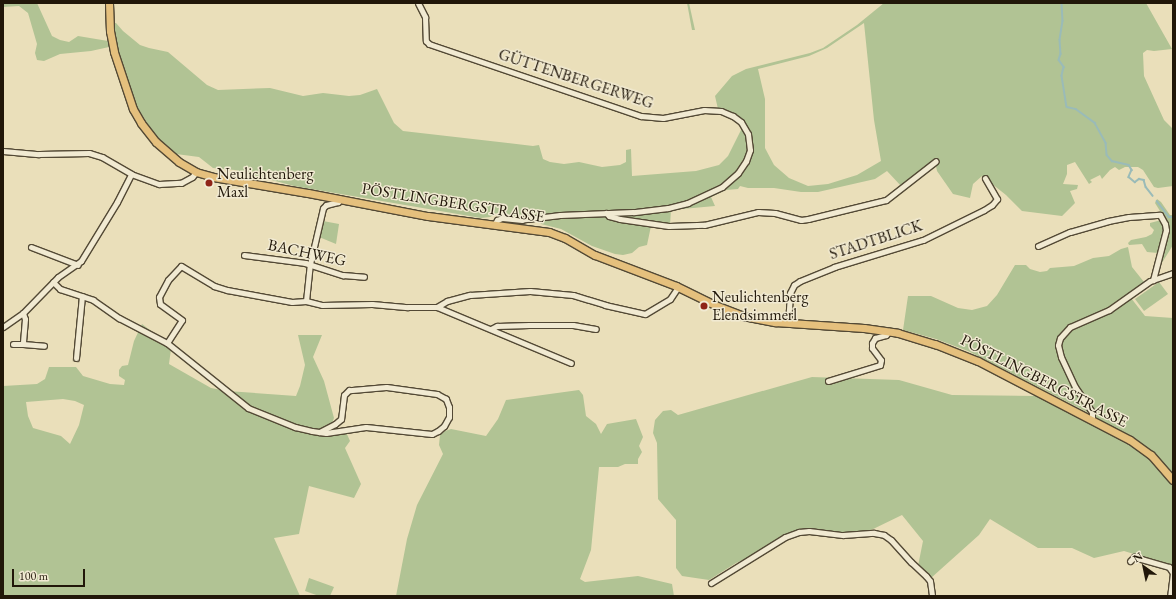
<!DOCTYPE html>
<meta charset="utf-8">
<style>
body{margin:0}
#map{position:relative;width:1176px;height:599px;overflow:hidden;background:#eadfba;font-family:"EB Garamond",serif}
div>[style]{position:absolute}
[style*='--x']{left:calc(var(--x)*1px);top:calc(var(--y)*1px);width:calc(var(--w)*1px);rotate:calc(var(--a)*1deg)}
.green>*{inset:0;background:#b1c394}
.stream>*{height:1.5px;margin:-0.75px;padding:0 0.75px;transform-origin:0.75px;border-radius:0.75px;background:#9abbb8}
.roads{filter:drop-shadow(1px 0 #534935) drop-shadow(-1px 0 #534935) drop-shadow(0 1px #534935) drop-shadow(0 -1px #534935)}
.minor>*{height:5px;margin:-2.5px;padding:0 2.5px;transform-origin:2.5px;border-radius:2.5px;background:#f1ead2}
.major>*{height:7px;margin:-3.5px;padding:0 3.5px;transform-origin:3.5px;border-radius:3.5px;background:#e5c07d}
.dots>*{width:11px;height:11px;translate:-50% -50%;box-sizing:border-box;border:2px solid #f1ead2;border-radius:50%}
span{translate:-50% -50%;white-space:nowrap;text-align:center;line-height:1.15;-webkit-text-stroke:3px #f1ead2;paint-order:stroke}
.street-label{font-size:16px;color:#211709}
.poi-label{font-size:16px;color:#211709}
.left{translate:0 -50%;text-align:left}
.frame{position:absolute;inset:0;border:4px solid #211709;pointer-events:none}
.north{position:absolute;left:1124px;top:547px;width:40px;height:40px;-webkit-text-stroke:3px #f1ead2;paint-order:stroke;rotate:327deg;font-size:11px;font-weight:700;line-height:16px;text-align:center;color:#211709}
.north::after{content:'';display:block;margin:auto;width:14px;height:18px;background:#211709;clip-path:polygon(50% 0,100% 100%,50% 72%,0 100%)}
.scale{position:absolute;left:12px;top:569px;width:73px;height:18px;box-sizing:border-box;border:2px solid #211709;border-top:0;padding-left:5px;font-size:12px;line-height:14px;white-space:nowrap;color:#211709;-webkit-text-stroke:3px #f1ead2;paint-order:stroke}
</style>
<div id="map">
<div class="green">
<i style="clip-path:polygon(3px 3px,37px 3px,52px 36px,60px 40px,69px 42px,78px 36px,108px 41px,109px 47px,91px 51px,60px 54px,44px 61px,37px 60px,35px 53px,37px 44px,28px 13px,19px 6px,3px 7px)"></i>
<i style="clip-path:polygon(687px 3px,689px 3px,695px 30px,692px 30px)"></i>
<i style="clip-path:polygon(evenodd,884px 3px,1146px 3px,1172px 49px,1154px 51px,1147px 50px,1143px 53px,1144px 76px,1164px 120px,1173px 129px,1173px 186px,1158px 188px,1154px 187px,1143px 170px,1138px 167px,1125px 167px,1119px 170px,1115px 167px,1110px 170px,1102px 179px,1100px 175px,1090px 180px,1092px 182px,1089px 184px,1075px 162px,1067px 165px,1067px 174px,1063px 184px,1078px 185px,1077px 189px,1070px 191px,1075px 203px,1062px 216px,1022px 211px,1006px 195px,982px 176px,973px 184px,970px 198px,953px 194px,937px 171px,936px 166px,931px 162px,902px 187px,887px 171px,875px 179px,818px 192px,801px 192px,774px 188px,748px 188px,740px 186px,738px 189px,726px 190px,711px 197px,715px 206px,671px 210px,670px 225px,651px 226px,647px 245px,639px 247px,632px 253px,623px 255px,615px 254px,592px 246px,561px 229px,541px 224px,539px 219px,514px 217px,501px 211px,490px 217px,481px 218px,294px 186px,235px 170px,213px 168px,199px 157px,176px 154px,155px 136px,136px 105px,116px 50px,114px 32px,114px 23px,116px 23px,123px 31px,140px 45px,149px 48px,168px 52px,207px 85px,218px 90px,270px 88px,303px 96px,323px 93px,349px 96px,360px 95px,377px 89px,394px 123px,403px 131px,533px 146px,539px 145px,543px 159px,550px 162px,564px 164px,579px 162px,602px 167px,620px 165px,626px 162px,626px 150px,631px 149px,632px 176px,696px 171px,719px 165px,728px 156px,745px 122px,732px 114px,718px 109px,715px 96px,732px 76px,746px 69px,810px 53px,823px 48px,857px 25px,884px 3px,864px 23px,874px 120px,881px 161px,857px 175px,828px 184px,808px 186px,789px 178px,774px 165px,765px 148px,765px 99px,758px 69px,809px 56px,827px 48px,864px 23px)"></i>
<i style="clip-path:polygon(1157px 199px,1161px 202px,1170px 215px,1173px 215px,1173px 245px,1160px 266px,1158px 267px,1158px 253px,1147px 252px,1142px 244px,1129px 245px,1128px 243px,1131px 240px,1146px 237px,1152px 234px,1154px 230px,1150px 226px,1150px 223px,1165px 219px,1155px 203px)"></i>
<i style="clip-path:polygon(323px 221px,339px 224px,336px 244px,319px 237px)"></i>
<i style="clip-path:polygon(1128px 247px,1132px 267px,1144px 282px,1114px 305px,1069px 325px,1061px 333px,1056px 341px,1056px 345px,1089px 413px,968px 351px,936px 339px,903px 330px,908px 296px,931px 296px,958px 308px,972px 310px,987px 306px,997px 295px,1015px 265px,1026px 265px,1030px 269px,1040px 272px,1047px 271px,1050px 268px,1074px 266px,1093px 258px,1109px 256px,1121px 249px)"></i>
<i style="clip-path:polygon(1159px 282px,1168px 294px,1144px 311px,1135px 299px)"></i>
<i style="clip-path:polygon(1131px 298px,1145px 316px,1173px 318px,1173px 566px,1124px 551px,1094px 558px,1072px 548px,1038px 548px,990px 519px,979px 535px,931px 578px,918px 566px,923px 541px,902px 515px,867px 532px,841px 534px,796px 531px,756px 554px,736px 563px,709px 580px,682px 576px,676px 568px,676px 520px,658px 499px,657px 443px,653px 433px,655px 420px,663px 411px,671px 410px,678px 415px,812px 377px,899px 380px,952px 395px,1036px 396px,1128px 443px,1142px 453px,1147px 449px,1098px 420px,1077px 385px,1061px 349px,1060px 341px,1071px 328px,1116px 308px)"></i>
<i style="clip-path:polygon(evenodd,142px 324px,167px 343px,171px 349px,169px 364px,211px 388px,227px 391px,296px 396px,300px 386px,305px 365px,298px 335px,322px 335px,313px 357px,324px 381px,334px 418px,332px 423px,324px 426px,324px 437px,346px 432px,350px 441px,345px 448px,361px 484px,354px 498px,309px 486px,299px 534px,274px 538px,300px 596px,3px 596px,3px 386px,37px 384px,45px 379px,49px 367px,76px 367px,83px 376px,110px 384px,124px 385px,125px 380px,119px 376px,119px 370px,122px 366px,128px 365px,134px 341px,142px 324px,63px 399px,75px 401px,84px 405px,79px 425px,70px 444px,61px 436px,33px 428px,28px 416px,26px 402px,63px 399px)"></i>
<i style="clip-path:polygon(579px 390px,583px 395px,586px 416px,596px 424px,601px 434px,607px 424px,636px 419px,643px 437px,639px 446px,642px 452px,638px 459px,638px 464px,625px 464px,618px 467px,599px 467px,591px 550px,580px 579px,585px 582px,638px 576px,672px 584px,674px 596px,396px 596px,407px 539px,417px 505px,443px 454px,439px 445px,440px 435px,445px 431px,451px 429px,486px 436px,498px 419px,506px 400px)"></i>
<i style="clip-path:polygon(309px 578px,334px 587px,330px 596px,319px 596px,305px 591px)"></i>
</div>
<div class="stream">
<i style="--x:1062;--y:3;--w:18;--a:87"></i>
<i style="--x:1063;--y:21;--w:19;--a:99"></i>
<i style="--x:1060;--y:40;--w:14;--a:86"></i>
<i style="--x:1061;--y:54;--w:6;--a:108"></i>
<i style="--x:1059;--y:60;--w:9;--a:54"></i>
<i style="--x:1064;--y:67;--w:9;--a:103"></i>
<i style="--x:1062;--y:76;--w:31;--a:81"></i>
<i style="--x:1067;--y:107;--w:9;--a:13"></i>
<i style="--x:1076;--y:109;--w:24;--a:36"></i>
<i style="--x:1095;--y:123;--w:23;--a:61"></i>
<i style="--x:1106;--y:143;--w:12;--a:85"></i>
<i style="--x:1107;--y:155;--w:8;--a:50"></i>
<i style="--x:1112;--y:161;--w:17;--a:13"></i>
<i style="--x:1129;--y:165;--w:6;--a:59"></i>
<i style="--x:1132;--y:170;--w:8;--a:113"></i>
<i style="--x:1129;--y:177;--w:8;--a:40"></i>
<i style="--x:1135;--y:182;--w:5;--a:-37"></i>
<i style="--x:1139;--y:179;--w:5;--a:11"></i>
<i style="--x:1144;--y:180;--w:7;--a:74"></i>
<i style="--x:1146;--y:187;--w:11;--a:52"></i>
<i style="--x:1157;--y:201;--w:20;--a:53"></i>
<i style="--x:1169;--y:217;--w:4;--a:0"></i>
</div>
<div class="roads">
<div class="minor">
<i style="--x:418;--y:3;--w:16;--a:63"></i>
<i style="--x:425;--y:17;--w:24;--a:88"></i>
<i style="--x:426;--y:41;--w:4;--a:45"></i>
<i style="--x:429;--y:44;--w:224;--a:18.8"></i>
<i style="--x:641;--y:116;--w:22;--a:5"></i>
<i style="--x:663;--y:118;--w:42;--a:-11"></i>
<i style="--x:704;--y:110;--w:17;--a:3"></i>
<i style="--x:721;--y:111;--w:13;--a:23"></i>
<i style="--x:733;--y:116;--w:10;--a:37"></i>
<i style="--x:741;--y:122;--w:14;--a:60"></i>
<i style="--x:748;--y:134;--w:16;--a:83"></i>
<i style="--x:750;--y:150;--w:12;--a:110"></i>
<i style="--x:746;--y:161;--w:14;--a:124"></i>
<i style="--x:738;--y:173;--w:21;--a:139"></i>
<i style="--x:722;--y:187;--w:38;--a:155"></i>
<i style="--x:688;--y:203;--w:21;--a:166"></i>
<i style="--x:668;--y:208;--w:35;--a:173"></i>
<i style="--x:633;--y:212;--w:73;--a:177.6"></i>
<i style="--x:560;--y:215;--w:38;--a:173"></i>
<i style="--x:522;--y:220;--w:20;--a:-174"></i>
<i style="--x:502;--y:218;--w:5;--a:158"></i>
<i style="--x:497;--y:220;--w:6;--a:121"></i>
<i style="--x:3;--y:151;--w:36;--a:5"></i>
<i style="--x:39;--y:154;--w:50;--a:-1.1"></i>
<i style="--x:89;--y:153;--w:14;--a:17"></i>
<i style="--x:102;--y:157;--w:34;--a:30"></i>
<i style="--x:131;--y:174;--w:30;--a:20"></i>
<i style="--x:159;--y:184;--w:22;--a:-3"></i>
<i style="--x:181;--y:183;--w:13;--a:-29"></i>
<i style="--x:192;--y:177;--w:6;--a:-51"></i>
<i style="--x:606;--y:213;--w:4;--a:45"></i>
<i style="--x:609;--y:216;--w:11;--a:15"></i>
<i style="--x:620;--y:219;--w:49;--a:8.1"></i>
<i style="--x:669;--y:226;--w:35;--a:-2"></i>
<i style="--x:704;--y:225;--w:56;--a:-13.5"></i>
<i style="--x:758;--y:212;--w:17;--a:3"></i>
<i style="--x:775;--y:213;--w:27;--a:15"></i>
<i style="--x:801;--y:220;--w:7;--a:-8"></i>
<i style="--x:808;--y:219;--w:80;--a:-13.7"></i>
<i style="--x:886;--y:200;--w:63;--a:-38"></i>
<i style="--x:1038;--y:246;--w:35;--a:-24"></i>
<i style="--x:1070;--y:232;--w:40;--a:-16"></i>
<i style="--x:1108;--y:221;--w:21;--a:-11"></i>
<i style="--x:1129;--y:217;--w:31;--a:-4"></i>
<i style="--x:1160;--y:215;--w:10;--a:61"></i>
<i style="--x:1165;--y:224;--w:6;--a:81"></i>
<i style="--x:1166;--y:230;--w:52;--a:104.6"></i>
<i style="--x:31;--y:247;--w:50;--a:21"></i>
<i style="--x:244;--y:255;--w:62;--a:7.5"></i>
<i style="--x:305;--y:263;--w:40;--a:18"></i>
<i style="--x:343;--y:275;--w:21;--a:5"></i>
<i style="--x:53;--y:282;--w:10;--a:45"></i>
<i style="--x:60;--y:289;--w:35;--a:18"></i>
<i style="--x:93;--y:300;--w:32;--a:35"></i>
<i style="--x:119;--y:318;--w:54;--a:27.5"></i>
<i style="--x:167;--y:343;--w:104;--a:38.7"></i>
<i style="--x:248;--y:408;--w:51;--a:22"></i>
<i style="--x:295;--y:427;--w:17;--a:13"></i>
<i style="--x:312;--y:431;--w:14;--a:8"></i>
<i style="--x:326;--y:433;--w:40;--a:-8.5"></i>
<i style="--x:366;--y:427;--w:66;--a:6.1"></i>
<i style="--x:432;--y:434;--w:7;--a:-27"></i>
<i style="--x:438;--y:431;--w:8;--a:-40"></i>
<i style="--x:444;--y:426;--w:10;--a:-61"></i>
<i style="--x:449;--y:417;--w:10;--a:-90"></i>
<i style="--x:449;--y:407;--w:9;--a:-111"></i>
<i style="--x:446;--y:399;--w:10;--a:-151"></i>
<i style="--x:437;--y:394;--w:51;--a:-172.2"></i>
<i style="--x:386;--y:387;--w:37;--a:175"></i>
<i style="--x:349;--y:390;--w:7;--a:135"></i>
<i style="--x:344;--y:395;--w:24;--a:97"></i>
<i style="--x:341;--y:419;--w:8;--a:140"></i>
<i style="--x:335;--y:424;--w:18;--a:153"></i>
<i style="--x:306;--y:301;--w:37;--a:-84"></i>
<i style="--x:310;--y:264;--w:57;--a:-76.9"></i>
<i style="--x:323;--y:208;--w:4;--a:-45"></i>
<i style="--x:326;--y:205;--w:12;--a:-14"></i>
<i style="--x:338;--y:202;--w:4;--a:-56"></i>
<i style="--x:437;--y:307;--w:145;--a:22.7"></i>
<i style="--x:23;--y:313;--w:6;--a:72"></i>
<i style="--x:25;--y:319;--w:25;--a:95"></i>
<i style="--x:23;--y:344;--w:21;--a:5"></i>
<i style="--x:788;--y:323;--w:30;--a:-86"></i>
<i style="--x:790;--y:293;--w:9;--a:-63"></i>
<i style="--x:794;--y:285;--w:7;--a:-34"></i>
<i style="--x:800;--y:281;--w:37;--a:-22"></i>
<i style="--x:834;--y:267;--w:93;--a:-16.9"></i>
<i style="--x:923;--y:240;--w:68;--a:-26.2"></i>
<i style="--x:984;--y:210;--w:9;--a:-32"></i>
<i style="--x:992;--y:205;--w:8;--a:-50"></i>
<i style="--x:997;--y:199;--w:24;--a:-120"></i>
<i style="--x:3;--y:327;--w:24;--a:-35"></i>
<i style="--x:23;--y:313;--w:50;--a:-45.8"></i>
<i style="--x:58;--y:277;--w:28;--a:-35"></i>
<i style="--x:81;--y:261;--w:69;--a:-58.6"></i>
<i style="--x:117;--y:202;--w:31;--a:-63"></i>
<i style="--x:491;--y:329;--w:7;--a:-27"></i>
<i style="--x:497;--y:326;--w:32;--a:-2"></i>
<i style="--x:529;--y:325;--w:44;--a:0"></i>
<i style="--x:573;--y:325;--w:23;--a:10"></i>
<i style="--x:167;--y:343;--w:27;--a:-57"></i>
<i style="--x:182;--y:320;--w:27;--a:-144"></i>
<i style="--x:160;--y:304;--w:7;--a:-98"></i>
<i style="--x:159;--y:297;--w:19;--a:-62"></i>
<i style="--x:168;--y:280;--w:19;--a:-47"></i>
<i style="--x:181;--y:266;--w:39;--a:31"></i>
<i style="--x:214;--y:286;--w:14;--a:17"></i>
<i style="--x:227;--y:290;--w:66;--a:10.5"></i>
<i style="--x:292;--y:302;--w:14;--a:-4"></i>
<i style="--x:306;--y:301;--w:16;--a:14"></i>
<i style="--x:322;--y:305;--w:50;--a:-1.1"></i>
<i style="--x:372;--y:304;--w:36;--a:5"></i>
<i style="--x:408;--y:307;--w:29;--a:0"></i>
<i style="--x:437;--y:307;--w:12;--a:-31"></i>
<i style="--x:447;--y:301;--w:24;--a:-15"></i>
<i style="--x:470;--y:295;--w:60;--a:-3.8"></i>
<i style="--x:530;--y:291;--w:43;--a:5.3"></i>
<i style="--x:573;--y:295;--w:34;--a:17"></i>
<i style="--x:605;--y:305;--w:41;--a:12.7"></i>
<i style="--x:645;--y:314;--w:29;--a:-31"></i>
<i style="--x:670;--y:299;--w:14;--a:-56"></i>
<i style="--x:13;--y:344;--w:10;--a:0"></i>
<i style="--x:76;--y:358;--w:62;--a:-84.5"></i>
<i style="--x:828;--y:381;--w:54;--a:-17.1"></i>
<i style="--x:880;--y:365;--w:5;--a:-79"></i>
<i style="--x:881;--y:360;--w:15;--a:-127"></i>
<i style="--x:872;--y:348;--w:5;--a:-90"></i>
<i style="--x:872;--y:343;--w:6;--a:-59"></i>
<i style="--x:875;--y:338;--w:11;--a:-15"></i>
<i style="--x:886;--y:335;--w:5;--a:-53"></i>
<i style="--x:1092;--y:420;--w:8;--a:-90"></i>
<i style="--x:1092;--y:412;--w:30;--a:-124"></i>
<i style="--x:1075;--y:387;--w:33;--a:-115"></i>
<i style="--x:1061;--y:357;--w:12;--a:-104"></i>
<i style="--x:1058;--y:345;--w:7;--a:-74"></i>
<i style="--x:1060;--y:338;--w:15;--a:-48"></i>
<i style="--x:1070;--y:327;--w:43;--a:-23.6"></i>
<i style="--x:1109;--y:310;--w:50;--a:-35.3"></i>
<i style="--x:1150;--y:281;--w:24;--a:-19"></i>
<i style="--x:1130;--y:561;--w:6;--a:-45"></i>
<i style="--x:1134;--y:557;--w:36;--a:16"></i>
<i style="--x:1169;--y:567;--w:7;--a:56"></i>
<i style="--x:1173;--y:573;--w:23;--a:97"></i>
<i style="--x:711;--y:583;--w:87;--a:-31.9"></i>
<i style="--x:785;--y:537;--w:15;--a:-20"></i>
<i style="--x:799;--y:532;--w:10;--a:-6"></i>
<i style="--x:809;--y:531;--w:34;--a:7"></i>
<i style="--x:843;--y:535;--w:31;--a:-4"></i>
<i style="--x:874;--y:533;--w:10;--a:11"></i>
<i style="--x:884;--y:535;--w:9;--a:36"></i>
<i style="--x:891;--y:540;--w:30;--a:48"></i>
<i style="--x:911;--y:562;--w:21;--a:43"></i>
<i style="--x:926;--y:576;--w:6;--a:51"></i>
<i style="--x:930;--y:581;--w:15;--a:82"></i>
</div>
<div class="major">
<i style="--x:109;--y:3;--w:28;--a:88"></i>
<i style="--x:110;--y:31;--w:21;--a:79"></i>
<i style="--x:114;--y:52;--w:60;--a:71.6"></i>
<i style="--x:133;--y:109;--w:16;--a:60"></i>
<i style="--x:141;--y:123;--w:24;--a:52"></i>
<i style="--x:156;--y:142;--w:30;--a:41"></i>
<i style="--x:179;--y:162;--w:20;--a:30"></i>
<i style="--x:196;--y:172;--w:18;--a:16"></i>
<i style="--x:213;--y:177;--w:96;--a:9.6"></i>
<i style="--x:308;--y:193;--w:122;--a:10.9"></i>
<i style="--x:428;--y:216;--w:122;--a:7.5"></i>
<i style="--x:549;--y:232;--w:17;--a:21"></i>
<i style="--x:565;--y:238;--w:34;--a:30"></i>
<i style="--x:595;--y:255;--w:87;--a:20.9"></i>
<i style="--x:676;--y:286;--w:43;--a:26"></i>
<i style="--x:715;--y:305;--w:30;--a:21"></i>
<i style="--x:743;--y:316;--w:33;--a:11"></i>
<i style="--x:775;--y:322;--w:89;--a:3.9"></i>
<i style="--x:864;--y:328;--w:34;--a:8"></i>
<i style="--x:898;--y:333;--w:39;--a:17"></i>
<i style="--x:935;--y:344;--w:46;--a:21.6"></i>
<i style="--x:978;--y:361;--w:171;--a:27.5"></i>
<i style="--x:1130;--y:440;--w:26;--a:36"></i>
<i style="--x:1151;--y:455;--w:33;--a:49"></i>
</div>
</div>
<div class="dots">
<i style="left:209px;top:183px;background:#8f2418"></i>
<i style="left:704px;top:306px;background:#8f2418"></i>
</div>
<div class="street-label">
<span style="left:576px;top:79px;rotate:18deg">GÜTTENBERGERWEG</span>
<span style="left:453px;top:203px;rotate:9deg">PÖSTLINGBERGSTRASSE</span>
<span style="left:876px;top:240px;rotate:-18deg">STADTBLICK</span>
<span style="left:307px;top:253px;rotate:12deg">BACHWEG</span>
<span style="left:1044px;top:381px;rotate:27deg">PÖSTLINGBERGSTRASSE</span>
</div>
<div class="poi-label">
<span class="left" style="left:217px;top:183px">Neulichtenberg<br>Maxl</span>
<span class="left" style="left:712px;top:306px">Neulichtenberg<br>Elendsimmerl</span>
</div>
<div class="frame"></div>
<div class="north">N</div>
<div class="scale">100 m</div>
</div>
